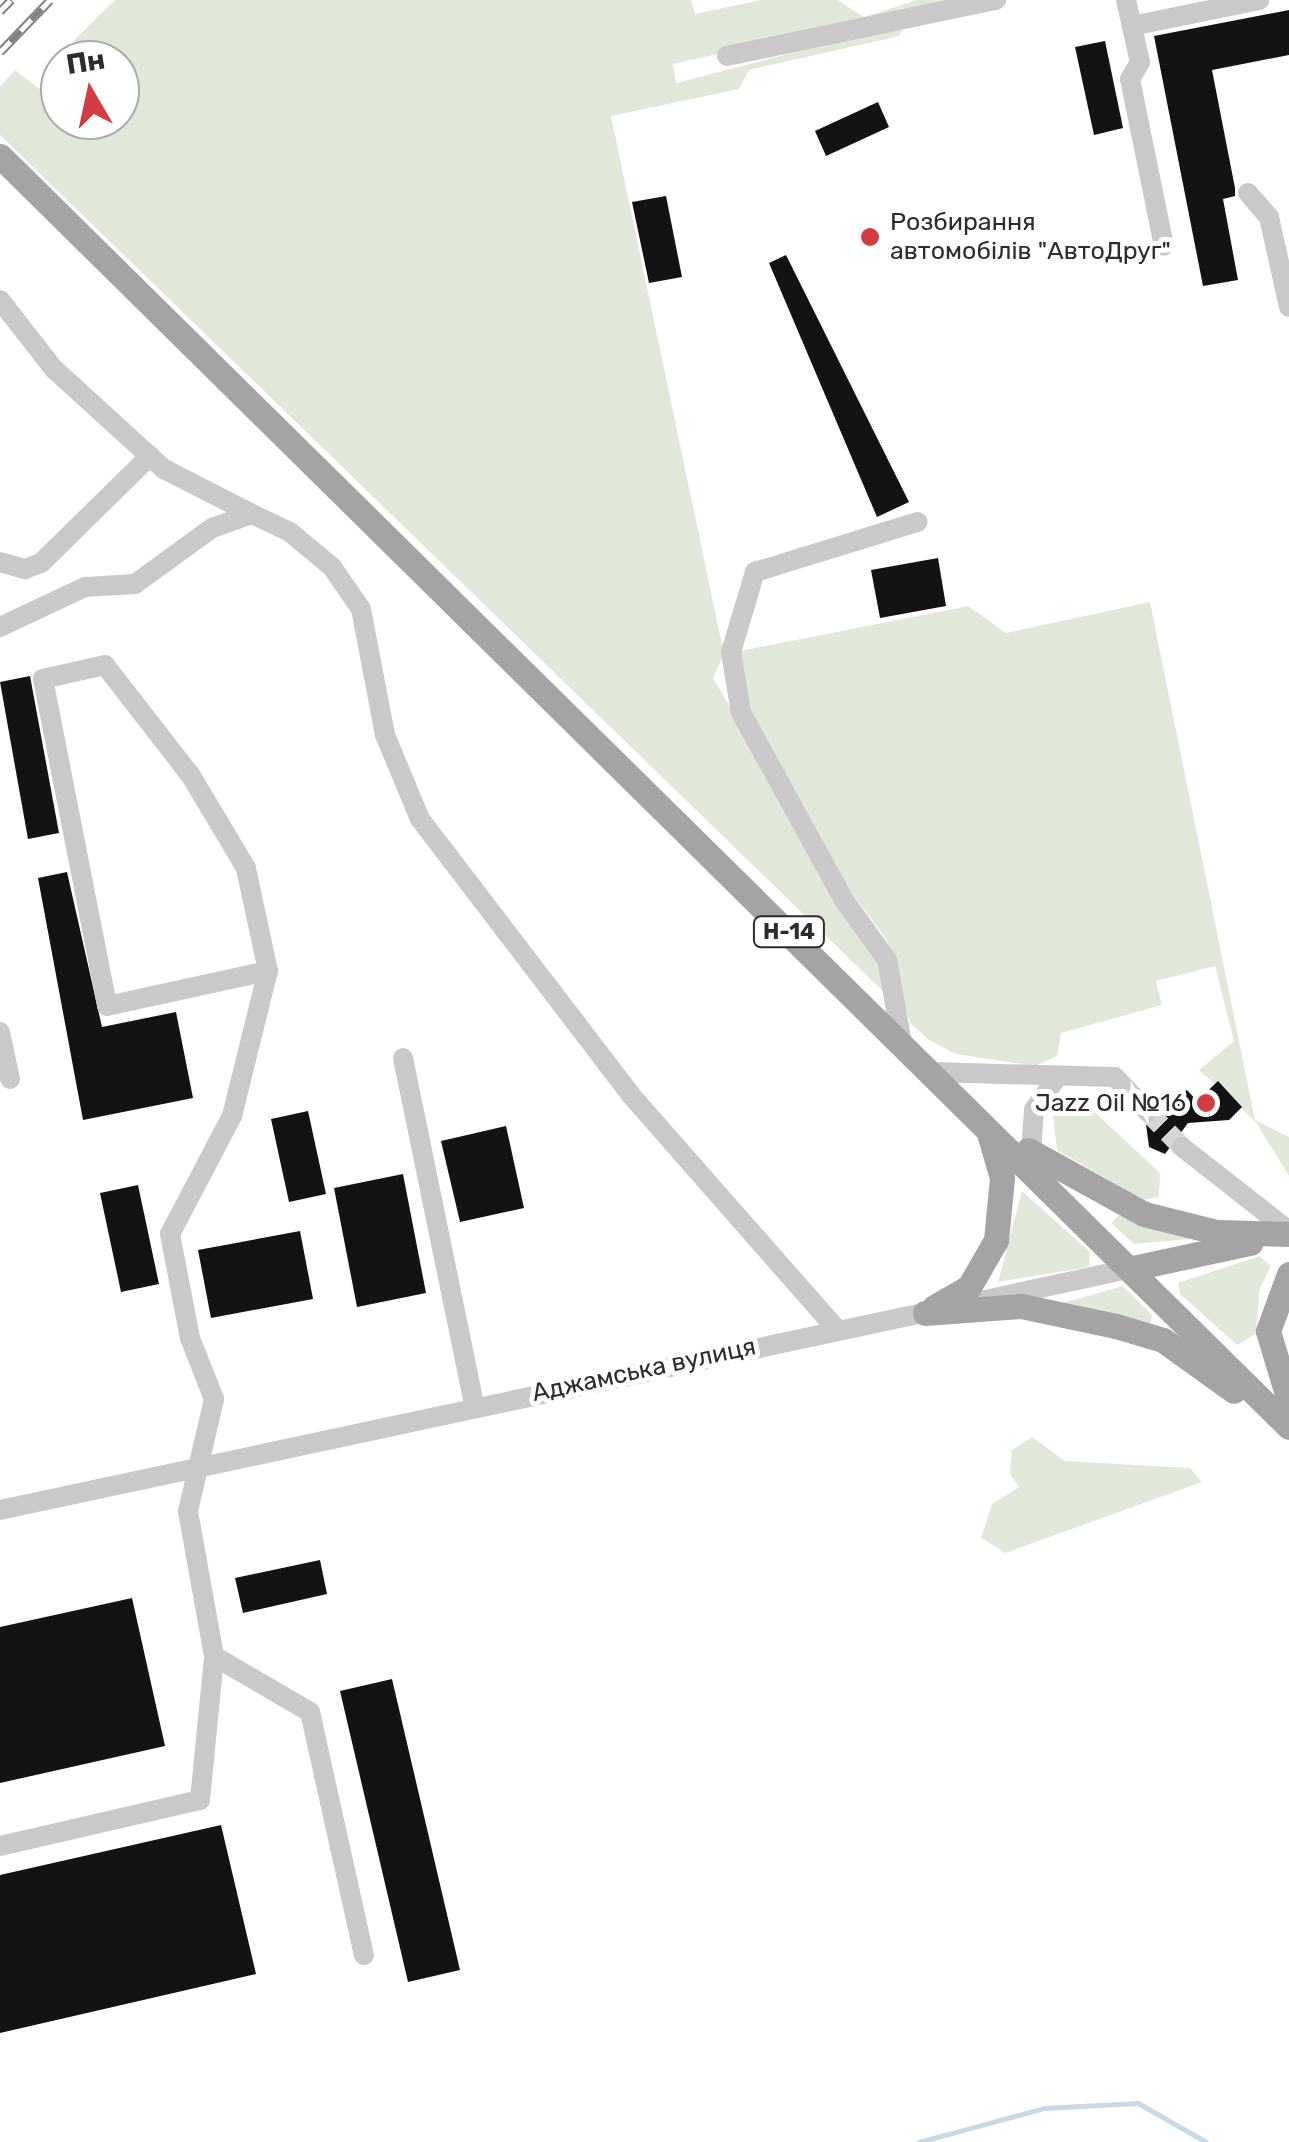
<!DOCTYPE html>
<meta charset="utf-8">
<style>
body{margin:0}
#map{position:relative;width:1289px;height:2142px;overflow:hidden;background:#fff;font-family:Rubik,sans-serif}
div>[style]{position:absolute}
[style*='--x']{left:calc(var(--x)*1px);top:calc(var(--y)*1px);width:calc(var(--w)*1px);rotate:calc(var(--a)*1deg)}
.green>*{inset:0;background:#e1e8da}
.stream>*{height:5px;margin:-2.5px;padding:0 2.5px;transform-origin:2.5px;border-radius:2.5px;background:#c8dae7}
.building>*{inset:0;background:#131313}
.minor-tunnel>*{height:20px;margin-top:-10px;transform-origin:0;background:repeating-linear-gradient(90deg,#d5d5d5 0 20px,transparent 0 30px)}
.minor>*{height:20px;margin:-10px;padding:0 10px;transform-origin:10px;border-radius:10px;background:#c9c9c9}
.major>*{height:25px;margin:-12.5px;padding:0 12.5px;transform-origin:12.5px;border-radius:12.5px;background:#a4a4a4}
.rail>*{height:9px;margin-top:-4.5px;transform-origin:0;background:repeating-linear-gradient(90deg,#fff 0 15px,#818181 0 30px);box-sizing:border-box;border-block:2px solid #818181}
.dots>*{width:28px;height:28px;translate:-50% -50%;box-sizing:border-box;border:5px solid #fff;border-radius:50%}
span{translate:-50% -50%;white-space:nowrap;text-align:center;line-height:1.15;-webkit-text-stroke:10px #fff;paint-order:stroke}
.shield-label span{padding:2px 8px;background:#fff;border:2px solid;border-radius:8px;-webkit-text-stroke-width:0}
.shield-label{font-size:22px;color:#2c2c2c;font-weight:700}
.poi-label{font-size:25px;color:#2c2c2c}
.left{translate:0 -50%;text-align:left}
.right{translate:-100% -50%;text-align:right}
.street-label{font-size:25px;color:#2c2c2c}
.north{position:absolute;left:40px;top:40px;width:100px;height:100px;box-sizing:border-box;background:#fff;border:2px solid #ababab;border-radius:50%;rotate:351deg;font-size:28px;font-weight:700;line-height:40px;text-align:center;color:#2c2c2c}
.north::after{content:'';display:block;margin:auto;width:35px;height:45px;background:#d43c43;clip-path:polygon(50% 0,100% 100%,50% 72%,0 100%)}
</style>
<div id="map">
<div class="green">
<i style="clip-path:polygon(115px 0,691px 0,695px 14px,761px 0,837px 0,864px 17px,917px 0,959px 0,673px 64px,676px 83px,905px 24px,899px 36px,749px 70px,739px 89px,611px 116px,724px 654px,713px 678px,883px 963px,894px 1002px,0 135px,0 87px,15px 70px,53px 99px,60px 80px,60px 120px,120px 120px,120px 60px,67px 60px,75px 39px)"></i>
<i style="clip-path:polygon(1150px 602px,1255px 1120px,1289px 1137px,1289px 1176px,1255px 1121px,1199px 1070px,1234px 1041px,1215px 966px,1156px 981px,1162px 1005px,1061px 1033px,1057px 1056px,1035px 1066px,956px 1054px,929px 1040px,910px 1023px,887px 940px,849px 889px,749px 708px,740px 651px,968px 606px,1006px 633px)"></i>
<i style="clip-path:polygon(1086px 1104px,1160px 1173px,1159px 1197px,1143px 1200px,1057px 1150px,1053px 1116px,1064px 1105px)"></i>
<i style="clip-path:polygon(1022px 1191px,1090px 1252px,1089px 1267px,998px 1282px)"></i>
<i style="clip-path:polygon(1119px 1215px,1188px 1237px,1189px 1239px,1134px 1244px,1111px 1223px)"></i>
<i style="clip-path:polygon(1260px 1256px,1271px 1266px,1259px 1291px,1256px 1334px,1237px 1345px,1180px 1294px,1178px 1283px)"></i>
<i style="clip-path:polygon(1123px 1286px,1152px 1315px,1150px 1325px,1063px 1303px)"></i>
<i style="clip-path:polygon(1032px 1437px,1065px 1461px,1190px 1468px,1202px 1482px,1005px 1553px,981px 1538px,992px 1504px,1019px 1487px,1010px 1474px,1012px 1450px)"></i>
</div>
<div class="stream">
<i style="--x:919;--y:2142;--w:130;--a:-15.2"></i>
<i style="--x:1044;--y:2108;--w:94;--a:-3"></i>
<i style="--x:1138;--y:2103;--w:78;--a:29.8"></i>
</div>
<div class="building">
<i style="clip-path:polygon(1289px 10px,1289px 55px,1212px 70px,1235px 188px,1235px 196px,1223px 199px,1238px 280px,1203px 286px,1154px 36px)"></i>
<i style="clip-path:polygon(1105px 41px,1123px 128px,1094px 135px,1075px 47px)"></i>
<i style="clip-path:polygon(878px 102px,889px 127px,826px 156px,815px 131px)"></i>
<i style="clip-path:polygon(666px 196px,682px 277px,649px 283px,632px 202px)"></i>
<i style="clip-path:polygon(786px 255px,909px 502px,877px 517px,769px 263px)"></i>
<i style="clip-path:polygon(938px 558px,946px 606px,880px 618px,871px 570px)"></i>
<i style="clip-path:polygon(30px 676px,59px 833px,28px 839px,0 682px)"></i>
<i style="clip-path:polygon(67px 872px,102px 1027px,176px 1012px,193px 1098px,83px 1120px,38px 878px)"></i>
<i style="clip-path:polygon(1218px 1081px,1242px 1107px,1229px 1120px,1188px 1123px,1165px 1154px,1149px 1147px,1146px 1124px,1187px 1090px,1197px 1101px)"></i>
<i style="clip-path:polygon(308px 1111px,326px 1194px,289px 1202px,271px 1119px)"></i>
<i style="clip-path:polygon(506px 1126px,524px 1208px,460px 1222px,441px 1141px)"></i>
<i style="clip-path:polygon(403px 1174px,426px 1293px,357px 1307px,334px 1188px)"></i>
<i style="clip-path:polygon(138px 1185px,159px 1284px,121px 1292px,100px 1193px)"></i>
<i style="clip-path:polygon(300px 1231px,313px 1299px,211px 1318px,198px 1250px)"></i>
<i style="clip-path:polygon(320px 1560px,327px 1594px,243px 1613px,235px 1578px)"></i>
<i style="clip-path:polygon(132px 1598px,165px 1746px,0 1783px,0 1627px)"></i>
<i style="clip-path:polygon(392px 1679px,460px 1970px,408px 1982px,340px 1691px)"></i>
<i style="clip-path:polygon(221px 1825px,256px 1974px,0 2033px,0 1875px)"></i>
</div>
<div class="minor-tunnel">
<i style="--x:1147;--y:1111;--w:50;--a:45.8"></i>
</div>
<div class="minor">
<i style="--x:1126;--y:0;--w:64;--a:77.3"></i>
<i style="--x:1140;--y:62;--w:20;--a:120"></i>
<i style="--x:1130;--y:79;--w:170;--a:78.5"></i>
<i style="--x:1132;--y:26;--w:130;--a:-11.6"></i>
<i style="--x:727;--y:56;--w:275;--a:-11.8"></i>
<i style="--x:1248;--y:193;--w:32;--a:49"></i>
<i style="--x:1269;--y:217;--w:92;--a:77.5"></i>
<i style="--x:0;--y:300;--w:88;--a:52"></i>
<i style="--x:54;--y:369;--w:149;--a:42.3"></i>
<i style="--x:164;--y:469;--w:99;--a:27.1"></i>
<i style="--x:0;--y:562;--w:26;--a:16"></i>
<i style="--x:25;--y:569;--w:17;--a:-21"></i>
<i style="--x:41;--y:563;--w:153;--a:-44.5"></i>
<i style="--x:0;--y:627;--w:94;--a:-25.2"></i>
<i style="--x:85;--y:587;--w:50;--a:-3.4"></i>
<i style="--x:135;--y:584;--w:95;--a:-36"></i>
<i style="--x:212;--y:528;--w:42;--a:-19.3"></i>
<i style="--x:252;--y:514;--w:42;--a:25.3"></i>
<i style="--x:290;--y:532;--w:55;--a:39.8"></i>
<i style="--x:332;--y:567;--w:51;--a:55.4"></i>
<i style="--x:361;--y:609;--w:128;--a:79.2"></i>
<i style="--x:385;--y:735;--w:91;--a:67.4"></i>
<i style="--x:420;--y:819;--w:346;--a:52.6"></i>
<i style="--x:630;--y:1094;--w:314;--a:48.7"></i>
<i style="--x:0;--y:1032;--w:48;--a:78"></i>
<i style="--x:902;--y:1043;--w:84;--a:-100.2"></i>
<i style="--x:887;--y:960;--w:74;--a:-125.6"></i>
<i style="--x:844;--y:900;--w:213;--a:-118.8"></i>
<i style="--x:741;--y:713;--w:62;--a:-99.3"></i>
<i style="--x:731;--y:652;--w:84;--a:-73.3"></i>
<i style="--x:755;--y:572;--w:170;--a:-17.1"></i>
<i style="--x:403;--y:1058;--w:354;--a:78.4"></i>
<i style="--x:932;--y:1072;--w:183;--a:1.6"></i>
<i style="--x:1115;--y:1077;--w:47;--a:46.7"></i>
<i style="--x:1182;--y:1147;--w:136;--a:38.1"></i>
<i style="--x:1031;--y:1152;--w:42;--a:-85.9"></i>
<i style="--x:1034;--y:1110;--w:40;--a:-55.1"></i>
<i style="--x:985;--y:1300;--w:151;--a:-12.2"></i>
<i style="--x:0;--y:1510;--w:958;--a:-12.05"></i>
<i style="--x:214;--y:1656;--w:111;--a:30.3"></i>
<i style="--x:310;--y:1712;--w:249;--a:77.5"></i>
<i style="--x:0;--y:1846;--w:205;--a:-13"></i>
<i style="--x:200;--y:1800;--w:145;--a:-84.4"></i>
<i style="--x:214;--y:1656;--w:147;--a:-100.2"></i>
<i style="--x:188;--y:1511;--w:115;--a:-76.9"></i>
<i style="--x:214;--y:1399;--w:66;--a:-111.5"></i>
<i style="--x:190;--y:1338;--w:106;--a:-100.9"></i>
<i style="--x:170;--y:1234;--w:133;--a:-62.3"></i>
<i style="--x:232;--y:1116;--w:149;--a:-76.1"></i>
<i style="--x:268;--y:971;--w:105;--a:-102.1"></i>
<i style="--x:246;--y:868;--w:107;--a:-120.9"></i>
<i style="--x:191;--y:776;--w:140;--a:-127.8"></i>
<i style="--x:105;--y:665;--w:64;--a:167.3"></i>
<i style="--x:43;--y:679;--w:333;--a:78.9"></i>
<i style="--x:107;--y:1006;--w:165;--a:-12.3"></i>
</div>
<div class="major">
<i style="--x:0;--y:156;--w:1810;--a:44.6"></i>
<i style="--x:1028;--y:1150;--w:132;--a:28.9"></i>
<i style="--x:1144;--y:1214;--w:75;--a:13.9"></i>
<i style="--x:1217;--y:1232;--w:72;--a:1.6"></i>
<i style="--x:1133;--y:1268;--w:120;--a:-12.1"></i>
<i style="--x:1289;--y:1274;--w:61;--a:110.2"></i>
<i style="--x:1268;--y:1331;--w:73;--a:73.3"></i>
<i style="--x:934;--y:1307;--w:40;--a:-29.7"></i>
<i style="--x:969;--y:1287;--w:54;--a:-60.1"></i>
<i style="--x:996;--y:1240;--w:62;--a:-84.5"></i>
<i style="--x:1002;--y:1178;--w:47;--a:-106.1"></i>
<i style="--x:925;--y:1313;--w:96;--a:-4.2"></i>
<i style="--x:1021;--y:1306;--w:97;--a:11.9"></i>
<i style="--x:1116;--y:1326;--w:49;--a:16.6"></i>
<i style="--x:1163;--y:1340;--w:87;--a:35.7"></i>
</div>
<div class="rail">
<i style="--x:0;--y:11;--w:16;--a:-45"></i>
<i style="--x:0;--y:52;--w:72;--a:-46.1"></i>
</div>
<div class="dots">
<i style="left:870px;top:237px;background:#d43c43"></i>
<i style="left:1206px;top:1103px;background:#d43c43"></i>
</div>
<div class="shield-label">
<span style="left:789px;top:932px">Н-14</span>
</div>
<div class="poi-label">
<span class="left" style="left:890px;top:237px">Розбирання<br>автомобілів "АвтоДруг"</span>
<span class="right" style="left:1186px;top:1103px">Jazz Oil №16</span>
</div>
<div class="street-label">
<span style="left:644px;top:1370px;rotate:-12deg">Аджамська вулиця</span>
</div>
<div class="north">Пн</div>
</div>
